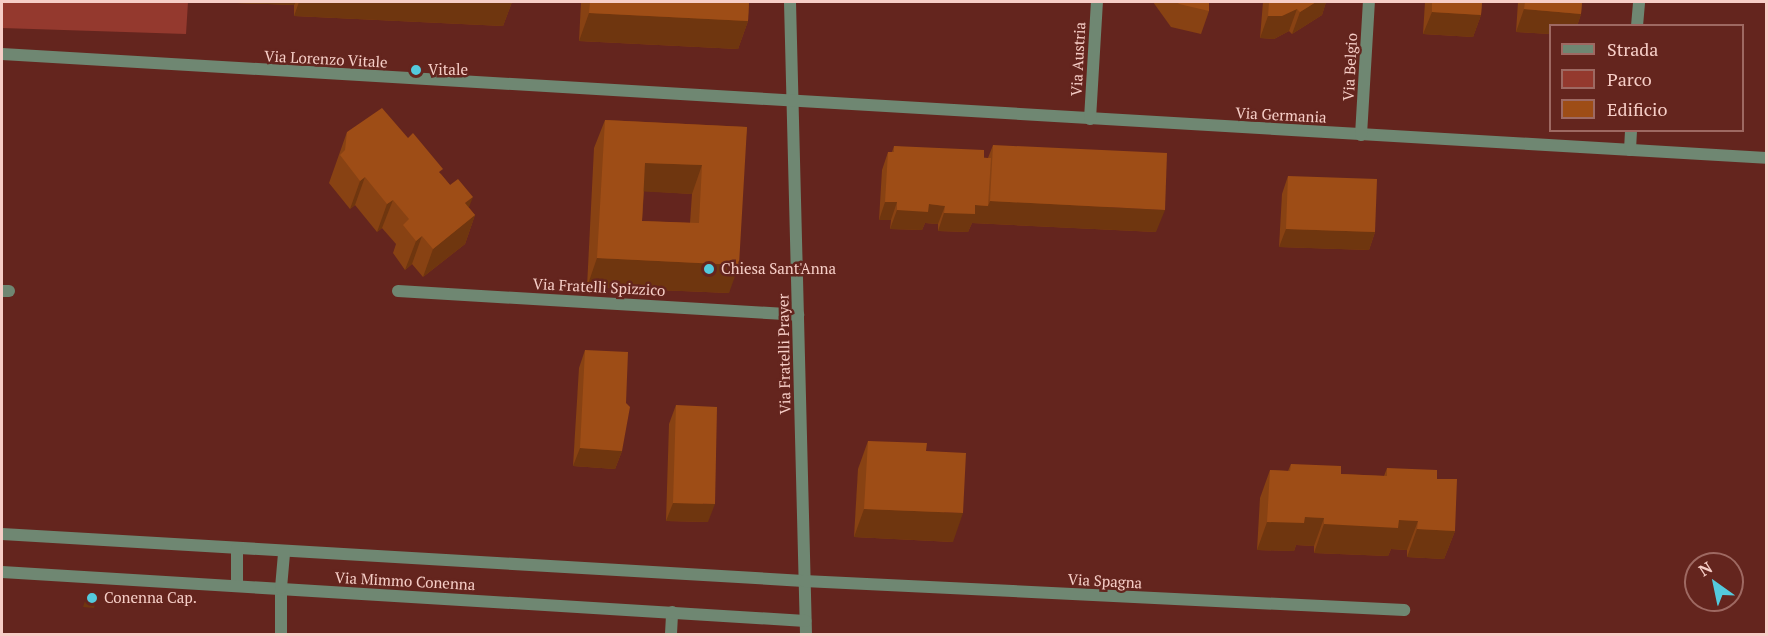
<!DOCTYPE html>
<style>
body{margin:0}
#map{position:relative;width:1768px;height:636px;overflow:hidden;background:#64251e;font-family:"PT Serif",serif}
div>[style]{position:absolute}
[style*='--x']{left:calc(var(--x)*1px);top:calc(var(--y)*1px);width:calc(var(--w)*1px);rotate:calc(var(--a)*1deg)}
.green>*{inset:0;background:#94392e}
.service>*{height:12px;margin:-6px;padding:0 6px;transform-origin:6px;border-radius:6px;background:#6f8772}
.minor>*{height:12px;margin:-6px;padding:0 6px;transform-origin:6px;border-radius:6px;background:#6f8772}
.wall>*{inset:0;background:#884213}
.shaded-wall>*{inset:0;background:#6f360f}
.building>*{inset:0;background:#9e4d16}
.dots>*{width:16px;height:16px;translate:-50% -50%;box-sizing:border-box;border:3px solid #64251e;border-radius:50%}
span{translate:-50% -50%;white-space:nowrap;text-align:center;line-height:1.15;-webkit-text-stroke:5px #64251e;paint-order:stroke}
.street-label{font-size:15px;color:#f6cec7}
.poi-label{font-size:15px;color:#f6cec7}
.left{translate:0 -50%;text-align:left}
.frame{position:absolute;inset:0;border:3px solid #f6cec7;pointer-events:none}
.legend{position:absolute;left:1549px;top:24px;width:195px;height:108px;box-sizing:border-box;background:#64251e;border:2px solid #9e6962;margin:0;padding:8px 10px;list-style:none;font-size:18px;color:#f6cec7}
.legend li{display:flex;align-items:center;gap:12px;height:30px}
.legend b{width:30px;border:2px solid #9e6962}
.north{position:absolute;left:1684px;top:552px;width:60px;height:60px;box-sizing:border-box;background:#64251e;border:2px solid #9e6962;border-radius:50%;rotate:327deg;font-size:16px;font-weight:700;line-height:24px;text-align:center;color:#f6cec7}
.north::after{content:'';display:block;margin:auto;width:21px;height:27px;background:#54cadd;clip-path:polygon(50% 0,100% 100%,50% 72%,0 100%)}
</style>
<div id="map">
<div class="green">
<i style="clip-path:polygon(2px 2px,188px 2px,186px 34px,2px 28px)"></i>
</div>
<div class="service">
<i style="--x:281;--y:634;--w:46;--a:-90"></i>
<i style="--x:671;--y:634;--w:22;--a:-87"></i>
</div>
<div class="minor">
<i style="--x:790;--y:2;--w:632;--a:88.55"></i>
<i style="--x:1637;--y:26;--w:24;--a:-85"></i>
<i style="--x:2;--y:54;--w:1767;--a:3.37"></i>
<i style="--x:1090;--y:119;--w:117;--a:-86.6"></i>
<i style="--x:1361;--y:135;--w:133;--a:-86.6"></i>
<i style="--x:1630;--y:150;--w:20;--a:-87"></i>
<i style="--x:2;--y:291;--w:7;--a:0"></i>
<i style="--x:398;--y:291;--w:401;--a:3.4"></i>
<i style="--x:2;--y:534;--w:803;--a:3.35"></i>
<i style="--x:804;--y:581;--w:601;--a:2.77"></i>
<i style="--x:237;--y:548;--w:37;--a:90"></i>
<i style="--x:2;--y:572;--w:805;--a:3.49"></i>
<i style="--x:281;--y:588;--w:37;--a:-85"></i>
</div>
<div class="wall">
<i style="clip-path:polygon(209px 2px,512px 2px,503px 26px,294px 16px,294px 5px)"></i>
<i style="clip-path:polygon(581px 2px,749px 2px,748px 21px,738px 49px,579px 41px)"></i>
<i style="clip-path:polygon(1153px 2px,1209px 2px,1209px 11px,1201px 34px,1171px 27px)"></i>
<i style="clip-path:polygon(1263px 2px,1326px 2px,1322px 15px,1292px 34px,1289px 31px,1274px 39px,1260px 38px)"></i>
<i style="clip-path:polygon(1425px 2px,1482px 2px,1481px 15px,1473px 37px,1423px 34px)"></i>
<i style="clip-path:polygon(1518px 2px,1582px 2px,1581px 14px,1577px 26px,1551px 26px,1551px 34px,1516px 32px)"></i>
<i style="clip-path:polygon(evenodd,605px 120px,747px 127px,729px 293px,587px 287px,594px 148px,605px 120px,644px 191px,692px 194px,690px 223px,642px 221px,644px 191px)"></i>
<i style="clip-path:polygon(347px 132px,441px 174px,475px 215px,465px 244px,423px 277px,412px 264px,405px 270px,393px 253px,396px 244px,382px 228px,377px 232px,355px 205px,350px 209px,329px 183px)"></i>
<i style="clip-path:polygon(993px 145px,1156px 232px,972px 223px,968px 232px,938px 231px,938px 224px,925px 223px,922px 230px,890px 229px,891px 220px,879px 220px,882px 170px,888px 152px,892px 152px,894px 146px,988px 158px)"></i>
<i style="clip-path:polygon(1288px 176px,1375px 232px,1369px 250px,1279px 247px,1282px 194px)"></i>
<i style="clip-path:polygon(585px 350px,622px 451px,615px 469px,573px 466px,579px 368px)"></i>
<i style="clip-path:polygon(676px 405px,708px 522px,666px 521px,669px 424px)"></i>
<i style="clip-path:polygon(868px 441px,926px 451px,953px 542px,854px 537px,858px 469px)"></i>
<i style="clip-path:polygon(1291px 464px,1341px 474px,1384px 476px,1387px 468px,1437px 479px,1455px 531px,1444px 559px,1407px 557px,1407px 550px,1391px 549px,1388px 556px,1314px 553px,1314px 546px,1296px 545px,1294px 551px,1257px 550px,1260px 498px,1270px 470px,1288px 471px)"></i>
</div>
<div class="shaded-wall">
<i style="clip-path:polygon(209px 2px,296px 2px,294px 5px)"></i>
<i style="clip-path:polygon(299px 2px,512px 2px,503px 26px,294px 16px)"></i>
<i style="clip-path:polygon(1316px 2px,1326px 2px,1322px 15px,1292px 34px,1300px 12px)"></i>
<i style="clip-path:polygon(1297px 9px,1289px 31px,1274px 39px,1260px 38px,1268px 16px)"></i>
<i style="clip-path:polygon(1524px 9px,1581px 14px,1577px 26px,1551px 26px,1551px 34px,1516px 32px)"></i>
<i style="clip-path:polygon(1432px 12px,1481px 15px,1473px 37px,1423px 34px)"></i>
<i style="clip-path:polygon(589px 13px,748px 21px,738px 49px,579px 41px)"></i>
<i style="clip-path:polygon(645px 163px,702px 165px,692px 194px,635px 191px)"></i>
<i style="clip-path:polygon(365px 177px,355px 205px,350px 209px,360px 181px)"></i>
<i style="clip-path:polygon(473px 197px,462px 225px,465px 203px)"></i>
<i style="clip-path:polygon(393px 200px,382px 228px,377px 232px,387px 204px)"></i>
<i style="clip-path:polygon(990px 201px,1165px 210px,1156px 232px,972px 223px,968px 232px,938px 231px,944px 213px,975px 205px,988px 206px)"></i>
<i style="clip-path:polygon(885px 202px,897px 202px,891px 220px,879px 220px)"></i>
<i style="clip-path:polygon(929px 204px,945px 206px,938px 224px,925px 223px,922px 230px,890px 229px,897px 210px)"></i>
<i style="clip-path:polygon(475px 215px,465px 244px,423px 277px,433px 249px)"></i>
<i style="clip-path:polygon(1286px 229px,1375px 232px,1369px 250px,1279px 247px)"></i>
<i style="clip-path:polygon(422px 236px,412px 264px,405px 270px,416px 241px)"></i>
<i style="clip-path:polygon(597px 258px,739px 265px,729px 293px,587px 287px)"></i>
<i style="clip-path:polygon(580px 448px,622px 451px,615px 469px,573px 466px)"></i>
<i style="clip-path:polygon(673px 503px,715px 504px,708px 522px,666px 521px)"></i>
<i style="clip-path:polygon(864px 509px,963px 513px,953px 542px,854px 537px)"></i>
<i style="clip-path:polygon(1305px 517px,1324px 518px,1314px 546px,1296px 545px,1294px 551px,1257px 550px,1267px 522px)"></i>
<i style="clip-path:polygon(1399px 520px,1418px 521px,1407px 550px,1391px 549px,1388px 556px,1314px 553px,1324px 524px)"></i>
<i style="clip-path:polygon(1417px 529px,1455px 531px,1444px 559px,1407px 557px)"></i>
<i style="clip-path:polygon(85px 601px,96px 601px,94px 608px,83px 607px)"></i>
</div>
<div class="building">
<i style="clip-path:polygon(590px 2px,749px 2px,748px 21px,589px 13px)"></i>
<i style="clip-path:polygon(1177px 2px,1209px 2px,1209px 11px,1179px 4px)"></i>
<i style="clip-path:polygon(1269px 2px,1316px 2px,1300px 12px,1297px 9px,1282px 16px,1268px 16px)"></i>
<i style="clip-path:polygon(1432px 2px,1482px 2px,1481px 15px,1432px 12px)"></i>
<i style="clip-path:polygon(1525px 2px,1582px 2px,1581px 14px,1524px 9px)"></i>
<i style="clip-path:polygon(382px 108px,408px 138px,413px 133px,443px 169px,439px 172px,450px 185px,458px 179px,473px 197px,465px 203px,475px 215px,433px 249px,422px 236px,416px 241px,403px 225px,409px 219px,393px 200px,387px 204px,365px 177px,360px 181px,340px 155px,345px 150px,347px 132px)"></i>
<i style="clip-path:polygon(evenodd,605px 120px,747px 127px,739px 265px,597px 258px,605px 120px,645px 163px,702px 165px,699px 223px,642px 221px,645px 163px)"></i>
<i style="clip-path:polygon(993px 145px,1167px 153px,1165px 210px,990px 201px)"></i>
<i style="clip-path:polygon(894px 146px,984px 150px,984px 158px,991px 158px,988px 206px,975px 205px,975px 214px,944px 213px,945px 206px,929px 204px,928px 212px,897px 210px,897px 202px,885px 202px,888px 152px,894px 152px)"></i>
<i style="clip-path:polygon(1288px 176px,1377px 179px,1375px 232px,1286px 229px)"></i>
<i style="clip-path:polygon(585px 350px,628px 352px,626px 403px,630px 407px,622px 451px,580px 448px)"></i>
<i style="clip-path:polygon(676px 405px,717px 407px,715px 504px,673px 503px)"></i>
<i style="clip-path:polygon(868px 441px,927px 443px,926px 451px,966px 453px,963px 513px,864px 509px)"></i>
<i style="clip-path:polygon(1291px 464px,1341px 466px,1341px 474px,1387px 476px,1387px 468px,1437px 470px,1437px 479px,1457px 479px,1455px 531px,1417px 529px,1418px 521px,1399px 520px,1398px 528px,1324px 524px,1324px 518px,1305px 517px,1304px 523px,1267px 522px,1270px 470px,1290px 471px)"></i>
<i style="clip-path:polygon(85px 595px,97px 596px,96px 601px,85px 601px)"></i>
<i style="clip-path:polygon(359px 633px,382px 634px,359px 634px)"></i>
</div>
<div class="dots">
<i style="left:416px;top:70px;background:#54cadd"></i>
<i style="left:709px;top:269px;background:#54cadd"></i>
<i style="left:92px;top:598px;background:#54cadd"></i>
</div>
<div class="street-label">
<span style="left:326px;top:59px;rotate:3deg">Via Lorenzo Vitale</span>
<span style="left:1078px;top:59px;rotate:-87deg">Via Austria</span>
<span style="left:1350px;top:67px;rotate:-87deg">Via Belgio</span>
<span style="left:1281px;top:115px;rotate:3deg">Via Germania</span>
<span style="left:599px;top:287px;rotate:3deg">Via Fratelli Spizzico</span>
<span style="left:784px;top:354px;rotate:-91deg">Via Fratelli Prayer</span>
<span style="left:405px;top:581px;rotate:3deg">Via Mimmo Conenna</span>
<span style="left:1105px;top:581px;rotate:3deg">Via Spagna</span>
</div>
<div class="poi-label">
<span class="left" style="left:428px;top:70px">Vitale</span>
<span class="left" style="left:721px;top:269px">Chiesa Sant'Anna</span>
<span class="left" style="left:104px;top:598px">Conenna Cap.</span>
</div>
<div class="frame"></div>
<ul class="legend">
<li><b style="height:8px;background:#6f8772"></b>Strada</li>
<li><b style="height:16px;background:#94392e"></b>Parco</li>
<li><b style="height:16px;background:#9e4d16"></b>Edificio</li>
</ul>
<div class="north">N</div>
</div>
